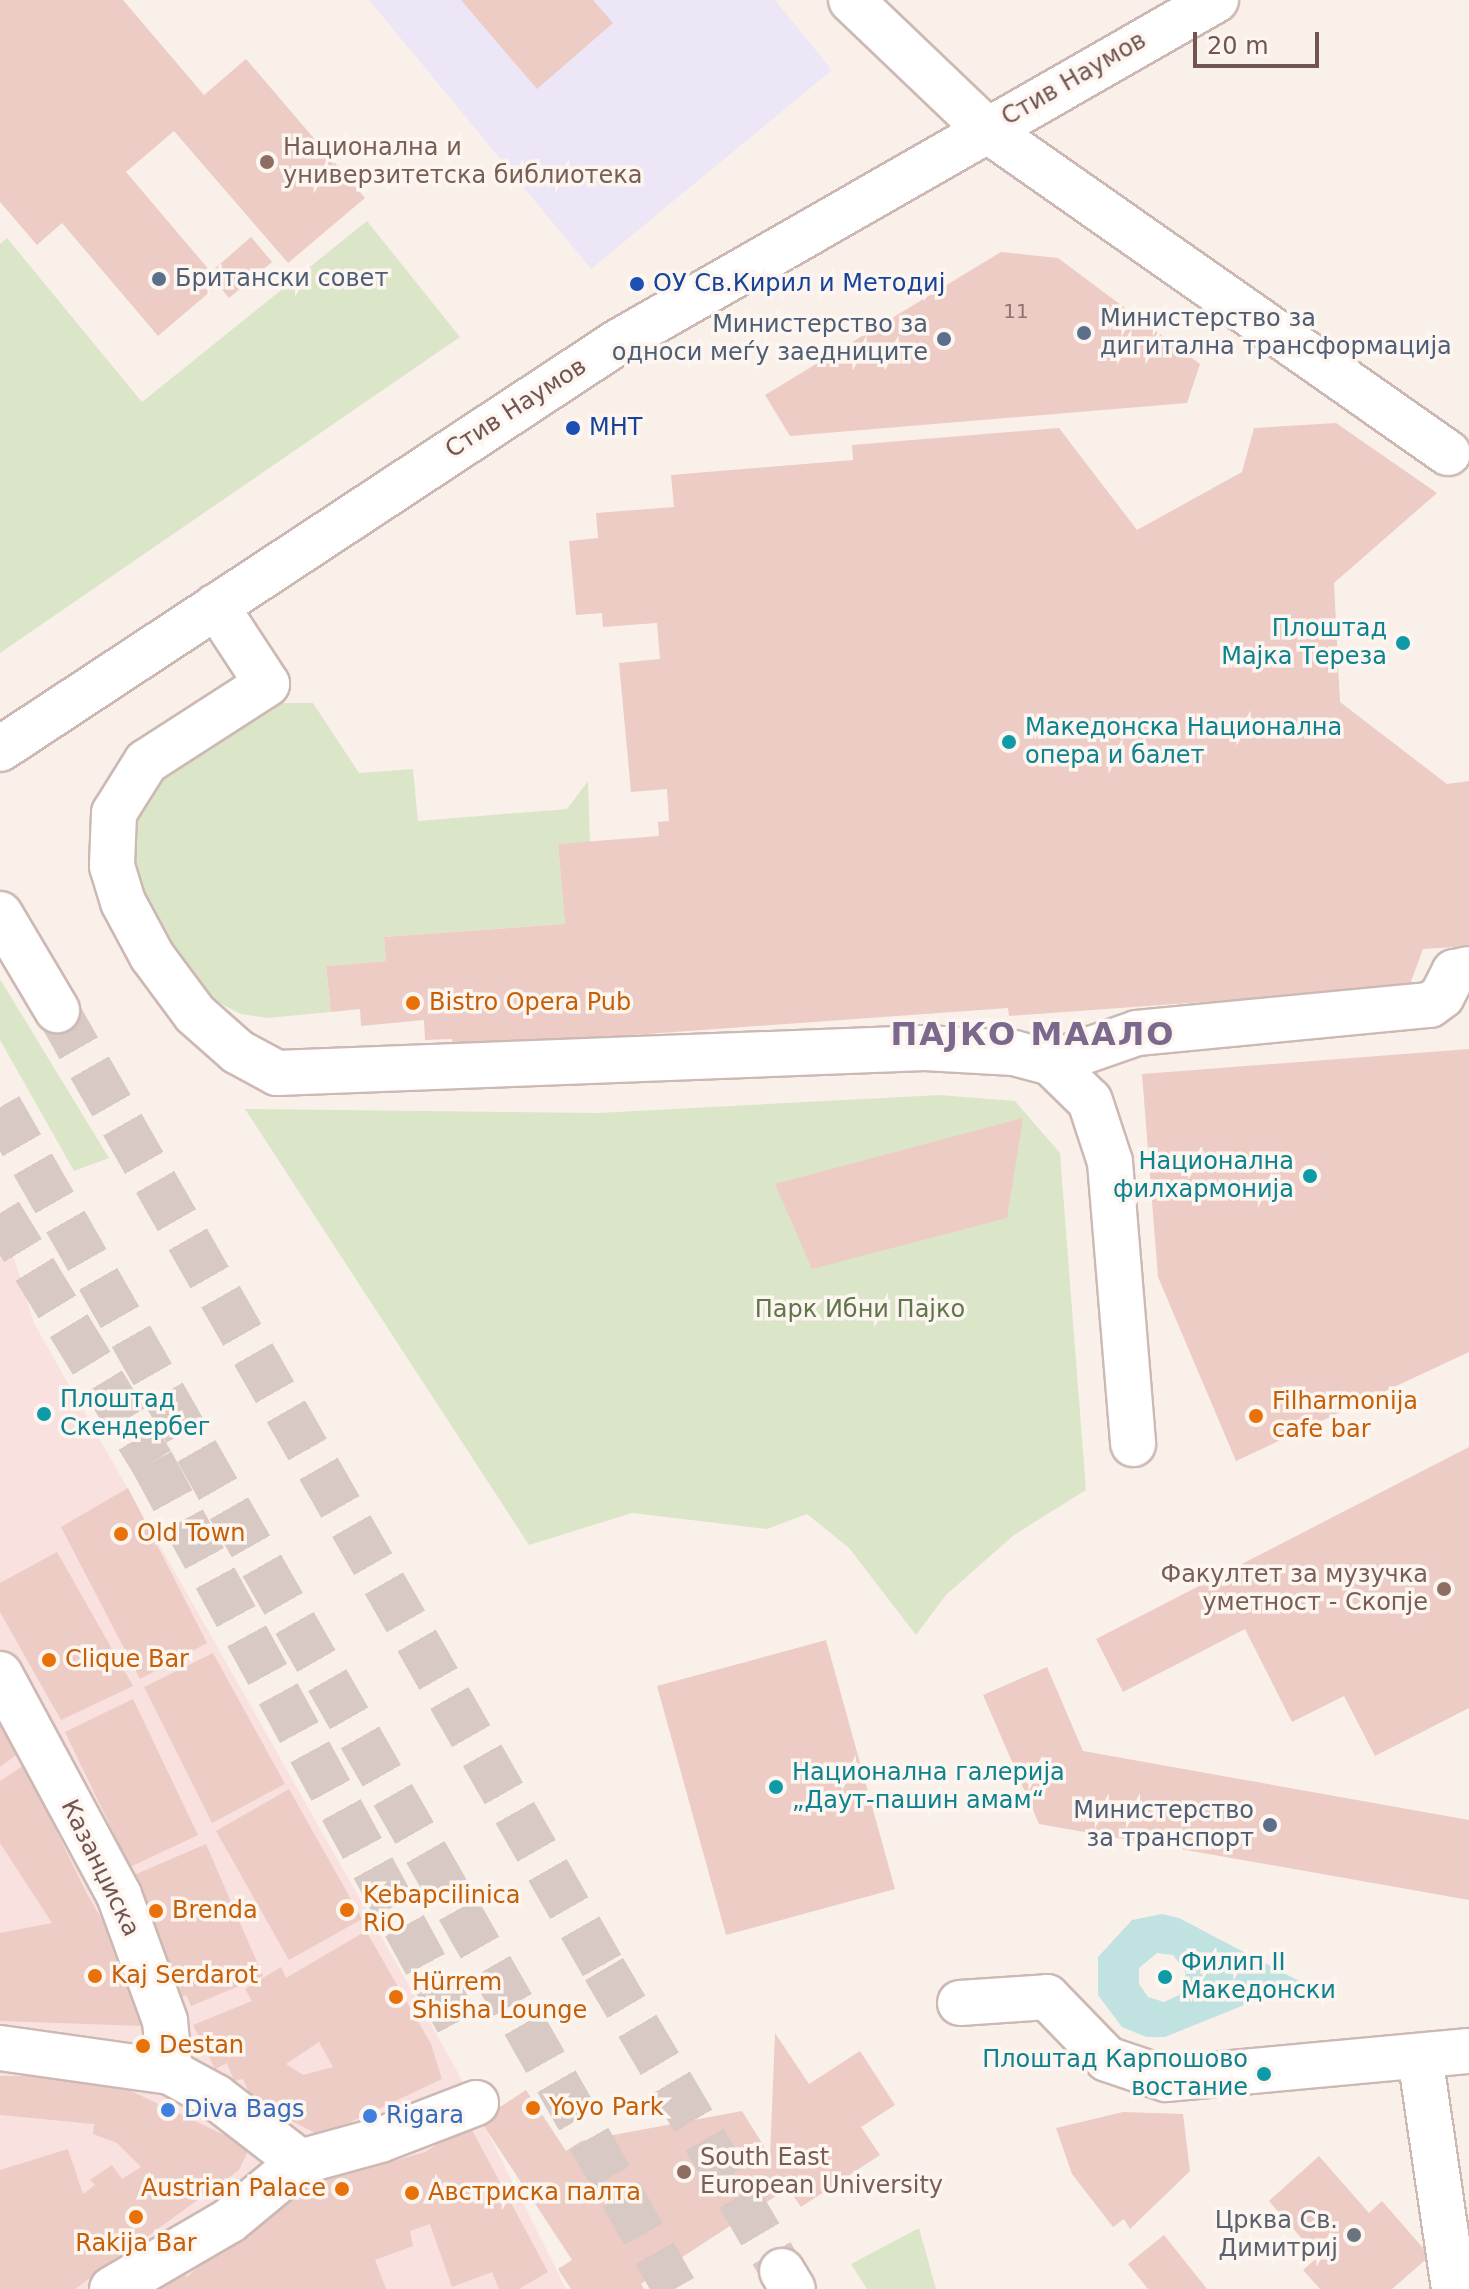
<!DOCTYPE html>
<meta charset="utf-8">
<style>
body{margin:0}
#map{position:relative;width:1469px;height:2289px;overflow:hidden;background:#faf0ea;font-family:"DejaVu Sans",sans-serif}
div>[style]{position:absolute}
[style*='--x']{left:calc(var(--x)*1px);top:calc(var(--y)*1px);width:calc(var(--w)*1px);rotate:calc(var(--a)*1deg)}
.commercial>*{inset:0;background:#f9e1df}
.education>*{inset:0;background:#ede6f7}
.green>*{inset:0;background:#dbe6c9}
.water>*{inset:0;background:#c0e2e0}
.building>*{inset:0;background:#ecccc4}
.minor-tunnel>*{height:44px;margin-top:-22px;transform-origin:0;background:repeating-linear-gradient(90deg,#d8c9c4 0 44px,transparent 0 66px)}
.roads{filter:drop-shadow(2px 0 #cdb9b4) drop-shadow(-2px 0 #cdb9b4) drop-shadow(0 2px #cdb9b4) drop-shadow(0 -2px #cdb9b4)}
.minor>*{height:44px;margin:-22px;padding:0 22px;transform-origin:22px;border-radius:22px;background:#fff}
.dots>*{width:22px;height:22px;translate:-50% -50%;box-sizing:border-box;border:4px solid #fdf5f0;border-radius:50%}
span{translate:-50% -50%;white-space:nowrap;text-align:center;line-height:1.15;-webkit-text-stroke:7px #fdf5f0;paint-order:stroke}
.number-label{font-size:20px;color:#90736d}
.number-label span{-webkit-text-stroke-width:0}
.street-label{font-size:24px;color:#725550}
.education-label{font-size:24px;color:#785e54}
.left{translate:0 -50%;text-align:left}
.right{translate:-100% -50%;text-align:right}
.service-label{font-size:24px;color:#4e5e75}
.transit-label{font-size:24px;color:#164399}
.culture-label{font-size:24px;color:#0d838f}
.food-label{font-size:24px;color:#c56008}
.park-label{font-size:24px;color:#5f764a}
.shop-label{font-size:24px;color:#366cbe}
.worship-label{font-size:24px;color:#5b616d}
.district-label{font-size:32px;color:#7a688d;font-weight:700;letter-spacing:2px}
.scale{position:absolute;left:1193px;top:32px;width:126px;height:36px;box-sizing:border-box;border:4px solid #725550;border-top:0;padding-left:10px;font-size:24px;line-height:28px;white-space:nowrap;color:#725550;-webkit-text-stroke:6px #fdf5f0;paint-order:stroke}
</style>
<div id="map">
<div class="commercial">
<i style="clip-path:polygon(0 1213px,34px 1323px,455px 2067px,566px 2289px,0 2289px)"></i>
</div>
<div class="education">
<i style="clip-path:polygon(369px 0,775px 0,832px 70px,591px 269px)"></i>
</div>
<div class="green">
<i style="clip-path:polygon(367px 221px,460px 337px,0 653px,0 244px,7px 238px,142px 402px)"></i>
<i style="clip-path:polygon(257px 703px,313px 703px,359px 773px,413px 769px,418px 821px,567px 809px,588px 781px,590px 842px,558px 844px,565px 924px,384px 937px,386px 961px,326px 966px,331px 1012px,267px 1018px,241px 1014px,190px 988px,101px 813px)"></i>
<i style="clip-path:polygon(0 979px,109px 1158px,74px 1171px,0 1040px)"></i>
<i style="clip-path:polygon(940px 1095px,1015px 1101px,1060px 1153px,1086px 1490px,1014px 1535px,946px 1595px,916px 1635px,849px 1548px,807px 1514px,767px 1529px,632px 1513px,529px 1545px,245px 1109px,598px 1113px)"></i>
<i style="clip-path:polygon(919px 2228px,936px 2289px,867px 2289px,851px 2264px)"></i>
</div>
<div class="water">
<i style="clip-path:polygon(evenodd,1162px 1914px,1179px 1918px,1301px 1982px,1165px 2037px,1146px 2037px,1122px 2027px,1098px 1995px,1098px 1957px,1132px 1920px,1162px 1914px,1157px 1953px,1173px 1955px,1186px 1973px,1179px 1995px,1164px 2002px,1148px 1997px,1139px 1984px,1139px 1968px,1157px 1953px)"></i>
</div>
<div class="building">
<i style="clip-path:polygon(0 0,123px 0,204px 95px,246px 59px,365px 198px,288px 263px,174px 131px,126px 172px,211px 272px,251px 237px,272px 262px,229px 298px,218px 285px,158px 336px,62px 223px,37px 245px,0 202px)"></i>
<i style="clip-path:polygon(461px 0,593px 0,613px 23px,537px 89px)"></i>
<i style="clip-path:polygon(1001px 252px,1058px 258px,1200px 364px,1187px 403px,790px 436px,765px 395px)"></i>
<i style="clip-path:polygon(1336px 423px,1437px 493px,1334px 583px,1340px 702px,1447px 784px,1469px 781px,1469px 946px,1423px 949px,1409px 987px,1009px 1016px,1008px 1008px,453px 1048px,452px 1039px,425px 1040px,424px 1020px,361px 1026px,360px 1009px,331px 1012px,326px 966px,386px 961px,384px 937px,565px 924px,558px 844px,659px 836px,658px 822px,669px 821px,667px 789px,631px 792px,619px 663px,660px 659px,657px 623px,603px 627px,602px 613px,576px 615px,569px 541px,598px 538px,596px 513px,674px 507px,671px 475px,853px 460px,852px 445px,1059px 428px,1137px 530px,1242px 472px,1254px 428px)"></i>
<i style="clip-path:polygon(1469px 1049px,1469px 1352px,1236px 1461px,1158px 1277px,1142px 1074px)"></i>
<i style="clip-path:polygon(1023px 1118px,1007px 1218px,812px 1269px,775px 1184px)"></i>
<i style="clip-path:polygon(1469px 1447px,1469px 1708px,1375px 1756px,1344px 1696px,1292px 1722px,1245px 1629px,1123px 1692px,1096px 1639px)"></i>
<i style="clip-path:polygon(128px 1488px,207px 1643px,140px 1679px,61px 1527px)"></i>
<i style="clip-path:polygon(57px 1552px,133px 1686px,61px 1720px,0 1612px,0 1583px)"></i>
<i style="clip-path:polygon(826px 1640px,895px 1889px,726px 1935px,657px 1686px)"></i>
<i style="clip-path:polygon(213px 1653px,285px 1784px,212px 1823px,144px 1687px)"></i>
<i style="clip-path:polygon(1047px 1667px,1083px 1751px,1469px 1820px,1469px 1900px,1039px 1824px,983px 1695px)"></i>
<i style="clip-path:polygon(133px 1699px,198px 1835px,130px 1867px,65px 1732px)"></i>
<i style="clip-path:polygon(0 1718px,19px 1753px,0 1767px)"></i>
<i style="clip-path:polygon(24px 1765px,87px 1894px,125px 1959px,145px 2026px,0 2021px,0 1933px,52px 1923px,0 1843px,0 1781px)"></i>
<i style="clip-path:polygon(289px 1789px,362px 1919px,289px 1960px,216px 1831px)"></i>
<i style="clip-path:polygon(206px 1844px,263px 1976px,191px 2006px,186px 1995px,173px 2002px,156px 1927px,134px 1875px)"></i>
<i style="clip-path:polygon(evenodd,366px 1931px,431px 2044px,442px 2079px,321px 2136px,253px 2101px,243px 2079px,234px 2081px,227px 2063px,215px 2069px,193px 2025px,252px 2001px,245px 1989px,281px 1967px,286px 1978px,366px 1931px,319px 2042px,333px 2067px,303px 2075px,286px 2064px,319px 2042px)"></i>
<i style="clip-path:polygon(775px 2033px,809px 2084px,860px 2051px,895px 2105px,861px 2127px,880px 2155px,801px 2207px,788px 2188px,641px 2284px,644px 2289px,571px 2289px,558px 2269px,572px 2260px,480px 2120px,526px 2090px,566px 2151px,581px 2141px,742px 2111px,770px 2156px)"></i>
<i style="clip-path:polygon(0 2076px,99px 2076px,250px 2147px,239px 2170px,75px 2289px,0 2289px,0 2170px,68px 2149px,83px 2194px,95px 2185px,90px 2180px,112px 2165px,122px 2179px,141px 2167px,117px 2143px,93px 2134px,94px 2124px,0 2115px)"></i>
<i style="clip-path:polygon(1123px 2112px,1183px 2114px,1190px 2171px,1130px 2229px,1124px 2219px,1113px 2227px,1072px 2174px,1056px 2128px)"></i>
<i style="clip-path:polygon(472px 2130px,548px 2272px,519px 2289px,499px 2289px,492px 2272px,452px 2287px,430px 2224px,410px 2231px,413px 2246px,375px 2260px,386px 2289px,136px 2289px,169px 2261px,187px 2277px,234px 2233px,262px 2221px,313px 2184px,425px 2152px,455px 2133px)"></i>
<i style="clip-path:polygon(1319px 2156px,1369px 2213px,1382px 2201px,1430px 2256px,1392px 2289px,1320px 2289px,1303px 2270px,1318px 2257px,1269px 2201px)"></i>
<i style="clip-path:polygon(1164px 2235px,1207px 2289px,1148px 2289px,1128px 2264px)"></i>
</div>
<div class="minor-tunnel">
<i style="--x:57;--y:1010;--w:1104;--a:60.3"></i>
<i style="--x:604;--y:1969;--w:351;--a:59.5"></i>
<i style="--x:0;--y:1107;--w:1361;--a:60.27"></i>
<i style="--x:0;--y:1213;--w:292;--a:58.6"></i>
<i style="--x:152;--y:1462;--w:652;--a:61.43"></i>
</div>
<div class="roads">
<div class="minor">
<i style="--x:851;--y:0;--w:188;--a:43.7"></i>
<i style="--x:987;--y:130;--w:563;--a:35.02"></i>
<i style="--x:216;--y:606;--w:93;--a:56.8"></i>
<i style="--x:267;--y:684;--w:144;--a:147.2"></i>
<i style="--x:146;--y:762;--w:60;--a:122.1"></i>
<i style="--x:114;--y:813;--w:53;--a:92.2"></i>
<i style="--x:112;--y:866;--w:38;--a:73"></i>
<i style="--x:123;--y:902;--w:61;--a:61.8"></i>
<i style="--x:152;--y:956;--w:72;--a:53.4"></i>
<i style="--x:195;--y:1014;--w:57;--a:41.5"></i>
<i style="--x:238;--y:1052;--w:44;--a:28.3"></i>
<i style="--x:277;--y:1073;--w:648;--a:-2.21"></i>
<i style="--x:925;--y:1048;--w:89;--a:3.2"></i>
<i style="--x:1014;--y:1053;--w:38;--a:15"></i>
<i style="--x:1051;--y:1063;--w:54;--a:44.3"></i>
<i style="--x:1090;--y:1101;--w:64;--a:71.8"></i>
<i style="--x:1110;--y:1162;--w:283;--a:85.3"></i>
<i style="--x:0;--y:749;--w:740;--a:-33.37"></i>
<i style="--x:618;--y:342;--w:689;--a:-29.77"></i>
<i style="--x:0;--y:914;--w:112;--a:59.3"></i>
<i style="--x:1051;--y:1063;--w:91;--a:-19.2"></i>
<i style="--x:1137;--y:1033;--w:294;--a:-5.5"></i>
<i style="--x:1430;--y:1005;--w:15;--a:-37"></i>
<i style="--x:1442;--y:996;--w:27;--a:-63"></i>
<i style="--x:1454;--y:972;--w:15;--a:-11"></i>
<i style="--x:0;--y:1674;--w:251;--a:61.7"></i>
<i style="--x:119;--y:1895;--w:134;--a:69.9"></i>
<i style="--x:165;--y:2021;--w:51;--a:84.4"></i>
<i style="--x:960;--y:2003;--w:87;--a:-3.9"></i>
<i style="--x:1047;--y:1997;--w:86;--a:45.9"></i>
<i style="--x:1107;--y:2059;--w:62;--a:18.7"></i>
<i style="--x:1166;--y:2079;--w:304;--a:-5.3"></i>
<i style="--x:0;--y:2048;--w:172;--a:8"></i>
<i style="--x:170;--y:2072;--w:52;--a:28.5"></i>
<i style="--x:216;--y:2097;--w:106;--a:37.7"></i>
<i style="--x:1420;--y:2056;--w:235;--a:81.7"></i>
<i style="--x:782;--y:2271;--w:21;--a:59"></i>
<i style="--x:112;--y:2289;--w:135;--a:-30.2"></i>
<i style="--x:229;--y:2221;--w:92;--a:-39.7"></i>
<i style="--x:300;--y:2162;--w:83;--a:-15.4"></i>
<i style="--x:380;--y:2140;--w:103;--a:-21.1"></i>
</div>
</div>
<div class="dots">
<i style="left:267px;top:162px;background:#8d6e63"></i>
<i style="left:159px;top:279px;background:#5c6f8a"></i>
<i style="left:637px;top:284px;background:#1a4fb4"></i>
<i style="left:1084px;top:333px;background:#5c6f8a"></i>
<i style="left:944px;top:339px;background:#5c6f8a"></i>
<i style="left:573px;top:428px;background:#1a4fb4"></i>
<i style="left:1403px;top:643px;background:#0f9aa8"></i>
<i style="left:1009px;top:742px;background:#0f9aa8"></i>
<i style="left:413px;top:1003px;background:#e8710a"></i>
<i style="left:1310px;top:1176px;background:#0f9aa8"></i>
<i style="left:44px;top:1414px;background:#0f9aa8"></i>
<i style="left:1256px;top:1416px;background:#e8710a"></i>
<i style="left:121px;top:1534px;background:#e8710a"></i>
<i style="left:1444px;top:1589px;background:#8d6e63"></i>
<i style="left:49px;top:1660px;background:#e8710a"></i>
<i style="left:776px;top:1787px;background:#0f9aa8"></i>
<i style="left:1270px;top:1825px;background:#5c6f8a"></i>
<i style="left:347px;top:1910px;background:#e8710a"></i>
<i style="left:156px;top:1911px;background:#e8710a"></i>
<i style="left:95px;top:1976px;background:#e8710a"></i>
<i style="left:1165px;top:1977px;background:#0f9aa8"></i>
<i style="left:396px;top:1997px;background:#e8710a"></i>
<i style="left:143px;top:2046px;background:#e8710a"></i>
<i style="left:1264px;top:2074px;background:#0f9aa8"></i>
<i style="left:533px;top:2108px;background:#e8710a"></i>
<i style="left:168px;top:2110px;background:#3f7fe0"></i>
<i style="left:370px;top:2116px;background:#3f7fe0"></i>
<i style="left:684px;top:2172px;background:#8d6e63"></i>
<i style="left:342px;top:2189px;background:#e8710a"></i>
<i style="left:412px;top:2193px;background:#e8710a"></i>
<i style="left:136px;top:2217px;background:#e8710a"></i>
<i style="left:1354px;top:2235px;background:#6b7280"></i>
</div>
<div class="number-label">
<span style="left:1016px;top:311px">11</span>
</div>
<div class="street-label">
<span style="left:1074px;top:79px;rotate:-30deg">Стив Наумов</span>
<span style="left:516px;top:408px;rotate:-33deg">Стив Наумов</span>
<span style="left:100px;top:1868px;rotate:64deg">Казанџиска</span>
</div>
<div class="education-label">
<span class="left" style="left:283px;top:162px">Национална и<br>универзитетска библиотека</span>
<span class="right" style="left:1428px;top:1589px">Факултет за музучка<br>уметност - Скопје</span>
<span class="left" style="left:700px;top:2172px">South East<br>European University</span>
</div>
<div class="service-label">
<span class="left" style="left:175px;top:279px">Британски совет</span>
<span class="left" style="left:1100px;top:333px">Министерство за<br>дигитална трансформација</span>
<span class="right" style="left:928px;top:339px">Министерство за<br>односи меѓу заедниците</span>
<span class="right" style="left:1254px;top:1825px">Министерство<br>за транспорт</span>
</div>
<div class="transit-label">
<span class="left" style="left:653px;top:284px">ОУ Св.Кирил и Методиј</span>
<span class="left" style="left:589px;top:428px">МНТ</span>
</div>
<div class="culture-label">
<span class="right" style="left:1387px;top:643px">Плоштад<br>Мајка Тереза</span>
<span class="left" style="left:1025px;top:742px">Македонска Национална<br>опера и балет</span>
<span class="right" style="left:1294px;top:1176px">Национална<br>филхармонија</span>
<span class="left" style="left:60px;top:1414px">Плоштад<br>Скендербег</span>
<span class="left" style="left:792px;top:1787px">Национална галерија<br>„Даут-пашин амам“</span>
<span class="left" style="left:1181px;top:1977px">Филип II<br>Македонски</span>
<span class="right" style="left:1248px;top:2074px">Плоштад Карпошово<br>востание</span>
</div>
<div class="food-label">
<span class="left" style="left:429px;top:1003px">Bistro Opera Pub</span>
<span class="left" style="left:1272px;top:1416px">Filharmonija<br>cafe bar</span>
<span class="left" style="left:137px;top:1534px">Old Town</span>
<span class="left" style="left:65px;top:1660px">Clique Bar</span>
<span class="left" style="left:363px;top:1910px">Kebapcilinica<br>RiO</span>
<span class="left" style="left:172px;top:1911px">Brenda</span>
<span class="left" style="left:111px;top:1976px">Kaj Serdarot</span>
<span class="left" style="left:412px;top:1997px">Hürrem<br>Shisha Lounge</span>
<span class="left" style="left:159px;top:2046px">Destan</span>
<span class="left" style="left:549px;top:2108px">Yoyo Park</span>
<span class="right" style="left:326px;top:2189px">Austrian Palace</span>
<span class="left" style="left:428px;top:2193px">Австриска палта</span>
<span style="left:136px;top:2244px">Rakija Bar</span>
</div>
<div class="park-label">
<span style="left:860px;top:1310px">Парк Ибни Пајко</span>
</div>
<div class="shop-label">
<span class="left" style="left:184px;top:2110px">Diva Bags</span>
<span class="left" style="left:386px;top:2116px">Rigara</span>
</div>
<div class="worship-label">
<span class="right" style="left:1338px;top:2235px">Црква Св.<br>Димитриј</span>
</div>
<div class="district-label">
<span style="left:1033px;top:1034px">ПАЈКО МААЛО</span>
</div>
<div class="scale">20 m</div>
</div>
